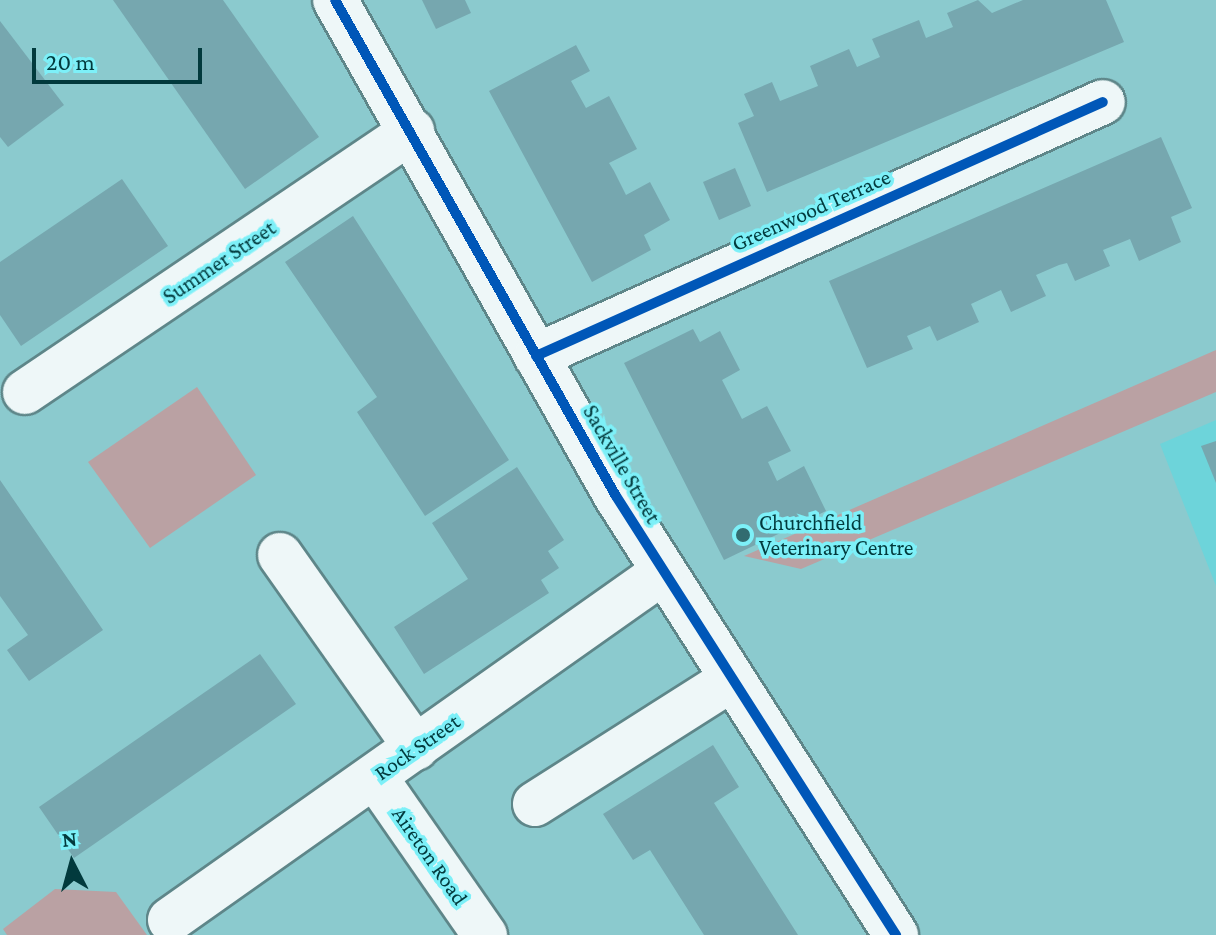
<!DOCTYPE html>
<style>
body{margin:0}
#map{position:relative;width:1216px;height:935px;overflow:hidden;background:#8bcace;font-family:"Crimson Pro",serif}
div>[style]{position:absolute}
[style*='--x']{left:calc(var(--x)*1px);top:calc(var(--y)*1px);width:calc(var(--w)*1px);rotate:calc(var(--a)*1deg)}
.built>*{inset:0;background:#6dd4da}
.green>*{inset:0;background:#baa1a3}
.building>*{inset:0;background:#76a7af}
.roads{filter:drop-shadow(2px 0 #5e8689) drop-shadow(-2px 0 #5e8689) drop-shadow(0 2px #5e8689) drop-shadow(0 -2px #5e8689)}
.minor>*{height:44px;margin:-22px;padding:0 22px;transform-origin:22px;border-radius:22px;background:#eef7f8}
.cycleway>*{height:10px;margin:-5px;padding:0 5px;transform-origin:5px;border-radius:5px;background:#0057b8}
.dots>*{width:22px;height:22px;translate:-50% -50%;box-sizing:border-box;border:4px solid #7df0f8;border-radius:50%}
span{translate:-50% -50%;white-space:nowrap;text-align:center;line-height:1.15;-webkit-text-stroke:7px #7df0f8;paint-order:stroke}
.street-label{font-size:22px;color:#023a3d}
.poi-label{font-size:22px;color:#023a3d}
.left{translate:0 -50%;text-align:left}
.north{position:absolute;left:32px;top:823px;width:80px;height:80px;-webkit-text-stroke:6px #7df0f8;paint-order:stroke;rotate:354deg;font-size:22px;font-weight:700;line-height:32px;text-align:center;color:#023a3d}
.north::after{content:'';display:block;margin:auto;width:28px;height:36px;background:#023a3d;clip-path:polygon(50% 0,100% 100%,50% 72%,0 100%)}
.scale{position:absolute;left:32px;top:48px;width:170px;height:36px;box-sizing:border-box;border:4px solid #023a3d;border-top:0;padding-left:10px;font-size:24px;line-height:28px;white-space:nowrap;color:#023a3d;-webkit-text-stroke:6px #7df0f8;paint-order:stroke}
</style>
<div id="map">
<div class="built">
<i style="clip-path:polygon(1216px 420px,1216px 586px,1160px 444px)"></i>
</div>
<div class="green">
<i style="clip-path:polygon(1216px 350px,1216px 392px,801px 569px,744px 556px)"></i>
<i style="clip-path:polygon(197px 387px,256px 475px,150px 548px,88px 462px)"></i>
<i style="clip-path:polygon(55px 889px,116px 892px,147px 935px,7px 935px,3px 929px)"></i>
</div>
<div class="building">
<i style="clip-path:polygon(113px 0,223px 0,319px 137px,245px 189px)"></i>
<i style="clip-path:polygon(422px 0,465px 0,471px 13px,436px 29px)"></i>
<i style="clip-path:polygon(978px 0,992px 13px,1023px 0,1106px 0,1124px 42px,767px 192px,738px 123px,754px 116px,744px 94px,772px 82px,780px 101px,818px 86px,810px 66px,849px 49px,857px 67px,880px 57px,872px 39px,919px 20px,926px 38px,953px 27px,947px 13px)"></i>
<i style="clip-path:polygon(0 21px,64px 105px,8px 147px,0 137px)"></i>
<i style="clip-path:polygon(576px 45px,590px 71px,571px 81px,586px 108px,609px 96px,637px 149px,609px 163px,614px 171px,626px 195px,650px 182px,670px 220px,644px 235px,651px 250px,592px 282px,489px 91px)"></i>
<i style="clip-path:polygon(1161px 137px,1192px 208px,1171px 217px,1181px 242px,1139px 261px,1130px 239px,1103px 250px,1110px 266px,1075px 281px,1067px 263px,1059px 265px,1036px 275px,1046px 296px,1011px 312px,1001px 290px,971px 304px,979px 322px,937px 341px,930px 326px,907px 336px,913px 349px,867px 368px,829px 281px)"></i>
<i style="clip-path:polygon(735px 168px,751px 206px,719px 220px,703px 182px)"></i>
<i style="clip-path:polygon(122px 179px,168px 246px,21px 346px,0 315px,0 262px)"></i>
<i style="clip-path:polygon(353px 216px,509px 460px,425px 516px,357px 412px,377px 397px,285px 262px)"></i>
<i style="clip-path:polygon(693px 329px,700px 342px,720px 331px,740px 370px,722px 380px,742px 419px,767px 406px,791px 451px,768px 462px,777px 481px,804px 466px,826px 511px,724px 560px,624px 363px)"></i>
<i style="clip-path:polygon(1216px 441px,1216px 483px,1201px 446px)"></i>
<i style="clip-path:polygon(517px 467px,564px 540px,548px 551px,559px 568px,541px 580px,549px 593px,424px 674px,394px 627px,468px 579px,432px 523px)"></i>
<i style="clip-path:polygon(0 480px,103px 630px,29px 681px,7px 650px,28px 635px,0 596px)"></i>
<i style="clip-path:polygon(260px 654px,296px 704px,74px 858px,39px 807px)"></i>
<i style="clip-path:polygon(713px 745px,739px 787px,714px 803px,798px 935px,704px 935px,650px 850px,633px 860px,603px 814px)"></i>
</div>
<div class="roads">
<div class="minor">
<i style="--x:335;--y:0;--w:570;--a:60.47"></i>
<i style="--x:616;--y:496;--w:521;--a:57.47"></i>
<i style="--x:536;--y:356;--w:621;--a:-24.13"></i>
<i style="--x:25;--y:392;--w:467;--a:-34"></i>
<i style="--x:280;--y:555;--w:236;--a:54.8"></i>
<i style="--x:375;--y:777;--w:193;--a:55.2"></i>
<i style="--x:535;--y:804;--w:233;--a:-32.4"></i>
<i style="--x:170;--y:920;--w:603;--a:-35.22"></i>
</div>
</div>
<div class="cycleway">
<i style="--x:335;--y:0;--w:570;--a:60.47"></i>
<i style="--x:616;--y:496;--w:521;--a:57.47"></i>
<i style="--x:536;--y:356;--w:621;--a:-24.13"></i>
</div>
<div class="dots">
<i style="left:743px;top:535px;background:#326c70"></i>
</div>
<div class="street-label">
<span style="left:811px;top:210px;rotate:-24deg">Greenwood Terrace</span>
<span style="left:219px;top:262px;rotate:-34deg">Summer Street</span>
<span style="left:622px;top:464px;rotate:60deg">Sackville Street</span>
<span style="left:417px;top:747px;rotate:-35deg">Rock Street</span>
<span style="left:430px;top:856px;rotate:55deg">Aireton Road</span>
</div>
<div class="poi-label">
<span class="left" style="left:759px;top:535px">Churchfield<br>Veterinary Centre</span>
</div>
<div class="north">N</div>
<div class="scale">20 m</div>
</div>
